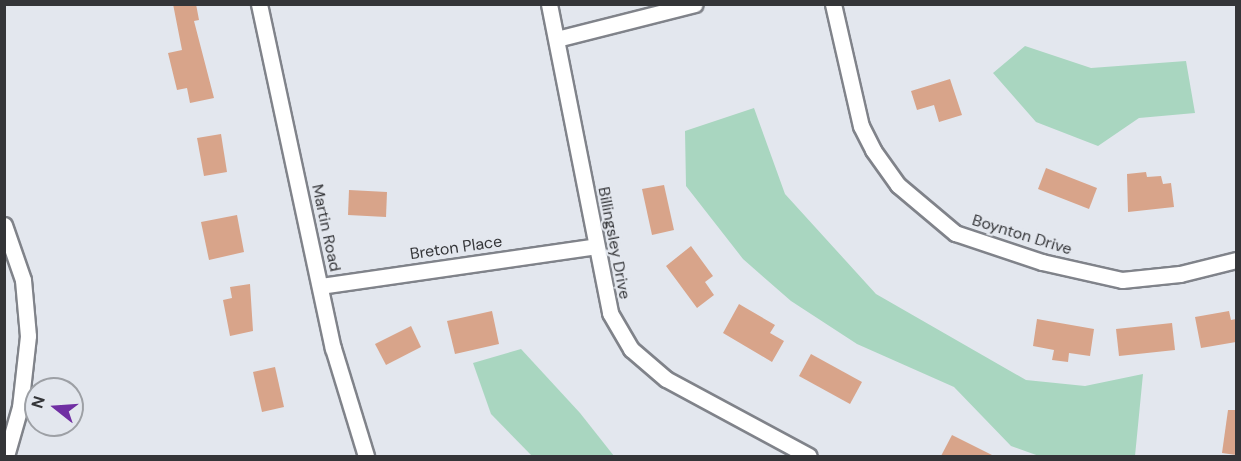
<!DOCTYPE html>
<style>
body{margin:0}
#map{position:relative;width:1241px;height:461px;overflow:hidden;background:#e3e7ee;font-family:"DM Sans",sans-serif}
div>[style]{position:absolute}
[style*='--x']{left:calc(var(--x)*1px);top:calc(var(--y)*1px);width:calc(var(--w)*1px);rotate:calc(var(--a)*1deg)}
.green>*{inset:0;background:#a9d6c0}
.building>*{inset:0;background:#d8a48a}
.roads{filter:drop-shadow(2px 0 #80838a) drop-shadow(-2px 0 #80838a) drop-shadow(0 2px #80838a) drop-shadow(0 -2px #80838a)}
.minor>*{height:15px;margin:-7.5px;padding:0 7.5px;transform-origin:7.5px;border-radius:7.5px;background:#fff}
span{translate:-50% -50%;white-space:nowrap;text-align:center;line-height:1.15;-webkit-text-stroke:4.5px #e3e7ee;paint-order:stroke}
.street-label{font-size:16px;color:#343538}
.frame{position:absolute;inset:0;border:6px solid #343538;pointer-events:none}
.north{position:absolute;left:24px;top:377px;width:60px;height:60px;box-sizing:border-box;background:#e3e7ee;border:2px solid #9da0a5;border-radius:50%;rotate:287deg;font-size:16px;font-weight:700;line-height:24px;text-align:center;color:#343538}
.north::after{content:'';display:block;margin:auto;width:21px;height:27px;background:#702fa3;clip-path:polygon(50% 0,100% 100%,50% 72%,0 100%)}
</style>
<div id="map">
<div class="green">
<i style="clip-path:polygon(1025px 46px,1091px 68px,1186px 61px,1195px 113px,1139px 118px,1098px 146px,1036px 122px,993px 73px)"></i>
<i style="clip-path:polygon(754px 108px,785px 194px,876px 294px,1026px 380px,1085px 386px,1143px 374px,1135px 456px,1039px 456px,1011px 446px,954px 387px,857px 344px,791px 301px,743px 259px,686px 186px,685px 131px)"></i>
<i style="clip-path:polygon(521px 349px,580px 413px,614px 456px,532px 456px,491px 414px,473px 363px)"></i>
</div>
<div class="building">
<i style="clip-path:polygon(173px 4px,196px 4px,199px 20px,194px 21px,214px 98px,190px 103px,187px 88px,177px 90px,168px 53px,182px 50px)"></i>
<i style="clip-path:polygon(950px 79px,962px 115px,939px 122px,934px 105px,917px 110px,911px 91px)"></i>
<i style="clip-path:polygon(221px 134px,227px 172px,204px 176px,197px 138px)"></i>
<i style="clip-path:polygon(1046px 168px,1097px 188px,1089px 209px,1038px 189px)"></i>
<i style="clip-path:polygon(1146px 172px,1147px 177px,1161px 176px,1163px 184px,1171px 183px,1174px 207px,1128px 212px,1127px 174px)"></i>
<i style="clip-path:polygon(664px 185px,674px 230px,652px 235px,642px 189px)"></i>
<i style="clip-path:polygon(349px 190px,387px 192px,386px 217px,348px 215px)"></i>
<i style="clip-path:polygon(237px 215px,244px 252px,209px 260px,201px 222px)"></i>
<i style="clip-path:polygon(691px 246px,713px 276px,705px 282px,714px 295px,697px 308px,666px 266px)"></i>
<i style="clip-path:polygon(250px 284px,253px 331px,230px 336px,223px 300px,232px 298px,230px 287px)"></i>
<i style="clip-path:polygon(739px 304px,775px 325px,770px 333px,784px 341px,772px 362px,723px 333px)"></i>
<i style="clip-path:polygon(492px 311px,499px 344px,455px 354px,447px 321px)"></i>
<i style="clip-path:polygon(1229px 311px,1231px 320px,1236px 319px,1236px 342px,1201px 348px,1195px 317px)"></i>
<i style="clip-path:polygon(1037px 319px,1094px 329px,1090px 356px,1069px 353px,1068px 362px,1052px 360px,1054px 350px,1033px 346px)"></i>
<i style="clip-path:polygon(1172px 323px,1175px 350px,1119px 356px,1116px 329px)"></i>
<i style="clip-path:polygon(411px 326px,421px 347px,386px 365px,375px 344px)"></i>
<i style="clip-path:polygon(811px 354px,862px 382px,850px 404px,799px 376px)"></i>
<i style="clip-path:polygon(275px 367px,284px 407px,262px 412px,253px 372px)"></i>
<i style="clip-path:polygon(1228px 410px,1236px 410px,1236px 455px,1222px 453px)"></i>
<i style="clip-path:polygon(952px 435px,994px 456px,941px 456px)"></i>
</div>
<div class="roads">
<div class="minor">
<i style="--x:259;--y:4;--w:352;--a:77.9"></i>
<i style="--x:333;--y:348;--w:113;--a:73"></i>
<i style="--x:549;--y:4;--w:315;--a:78.8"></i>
<i style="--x:610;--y:313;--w:42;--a:59.7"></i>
<i style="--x:631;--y:349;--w:46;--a:40.6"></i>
<i style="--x:666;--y:379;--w:162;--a:28.3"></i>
<i style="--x:833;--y:4;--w:125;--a:77.1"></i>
<i style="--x:861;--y:126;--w:27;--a:63"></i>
<i style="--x:873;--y:150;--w:43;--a:54.5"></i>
<i style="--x:898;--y:185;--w:75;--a:40.1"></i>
<i style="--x:955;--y:233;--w:92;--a:18.4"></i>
<i style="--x:1042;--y:262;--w:82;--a:12.7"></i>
<i style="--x:1122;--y:280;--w:58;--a:-5.9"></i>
<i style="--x:1180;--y:274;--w:58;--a:-14"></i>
<i style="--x:557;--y:39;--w:142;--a:-14.2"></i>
<i style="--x:4;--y:225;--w:58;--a:70.9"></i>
<i style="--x:23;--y:280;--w:56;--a:84.9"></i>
<i style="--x:28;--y:336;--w:71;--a:96.4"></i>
<i style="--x:20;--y:407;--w:51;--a:105.9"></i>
<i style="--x:320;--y:286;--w:279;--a:-8.2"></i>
</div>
</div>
<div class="street-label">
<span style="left:326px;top:228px;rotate:78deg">Martin Road</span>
<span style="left:1022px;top:235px;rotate:17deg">Boynton Drive</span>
<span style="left:614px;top:243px;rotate:79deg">Billingsley Drive</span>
<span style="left:456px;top:248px;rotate:-8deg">Breton Place</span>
</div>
<div class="frame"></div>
<div class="north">N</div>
</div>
